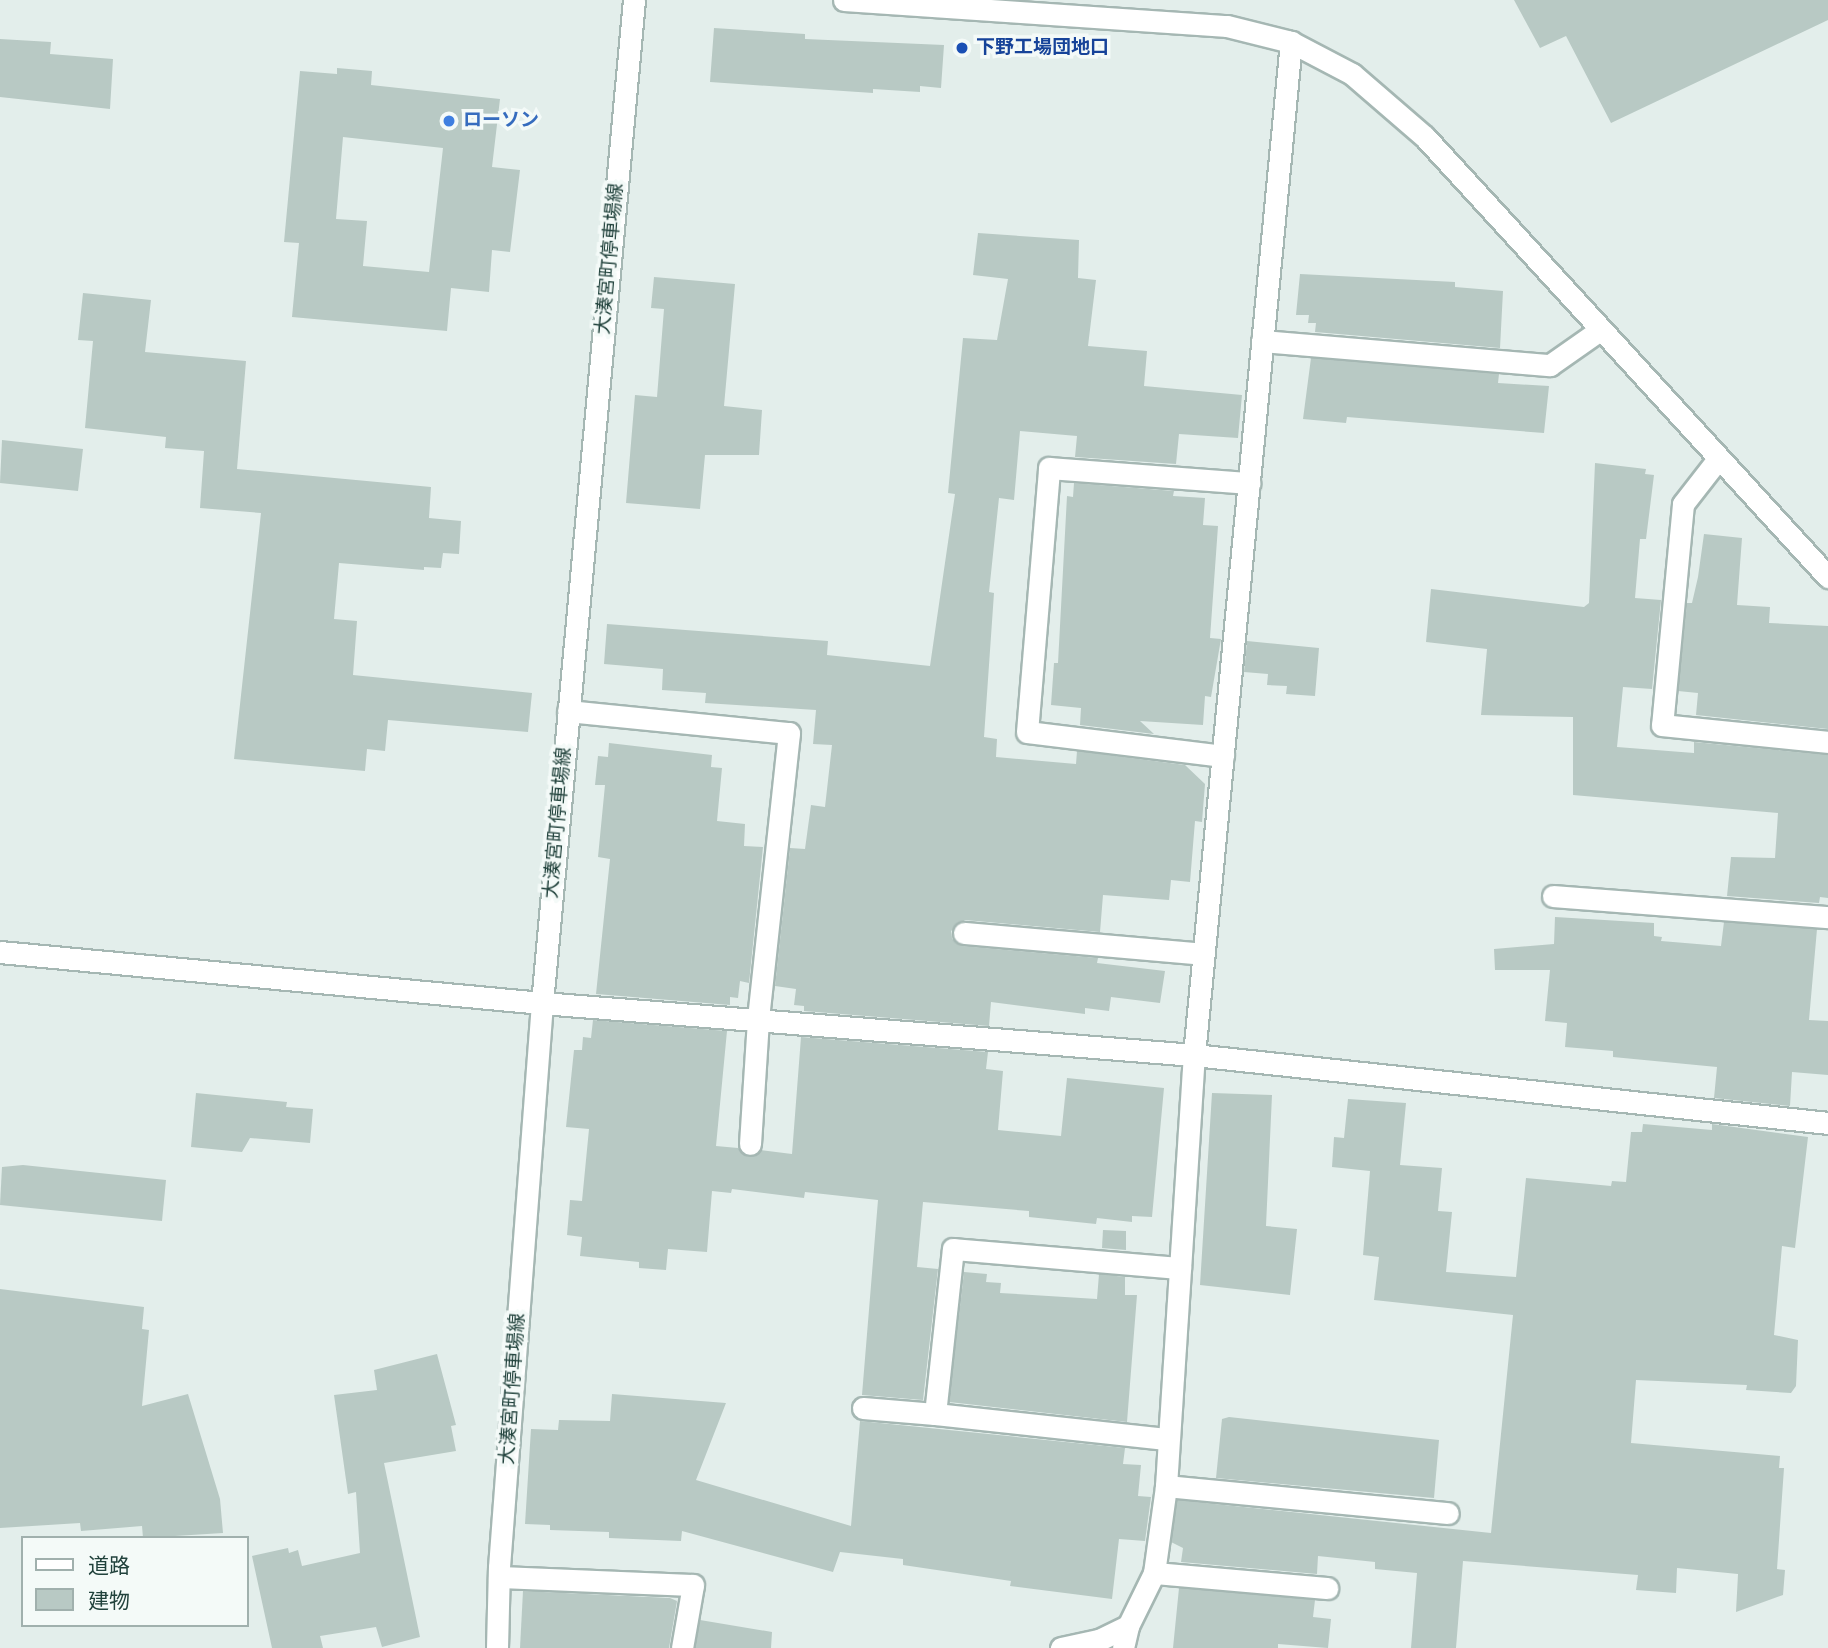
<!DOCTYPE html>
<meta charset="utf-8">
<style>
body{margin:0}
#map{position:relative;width:1828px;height:1648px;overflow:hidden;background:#e3eeeb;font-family:"Nunito Sans","Noto Sans JP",sans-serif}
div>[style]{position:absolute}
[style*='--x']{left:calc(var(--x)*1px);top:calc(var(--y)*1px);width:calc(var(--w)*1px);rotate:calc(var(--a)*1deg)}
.building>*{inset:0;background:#b8c9c4}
.roads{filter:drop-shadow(2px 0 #a5b7b3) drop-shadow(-2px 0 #a5b7b3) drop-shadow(0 2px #a5b7b3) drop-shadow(0 -2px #a5b7b3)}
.minor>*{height:21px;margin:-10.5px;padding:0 10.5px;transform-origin:10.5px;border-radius:10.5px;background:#fff}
.tertiary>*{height:21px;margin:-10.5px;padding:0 10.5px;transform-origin:10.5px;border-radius:10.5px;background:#fff}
.secondary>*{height:21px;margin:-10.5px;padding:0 10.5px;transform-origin:10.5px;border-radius:10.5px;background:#fff}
.dots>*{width:19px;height:19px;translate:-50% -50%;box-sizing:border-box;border:4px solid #f4faf8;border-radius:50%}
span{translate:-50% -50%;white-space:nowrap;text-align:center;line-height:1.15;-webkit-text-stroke:7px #f4faf8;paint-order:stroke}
.transit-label{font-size:19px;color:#164399;font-weight:700}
.left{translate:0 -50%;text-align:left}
.shop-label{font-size:19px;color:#366cbe;font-weight:700}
.street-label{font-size:19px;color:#21423c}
.legend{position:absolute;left:21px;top:1536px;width:228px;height:91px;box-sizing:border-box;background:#f4faf8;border:2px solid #a0b0ad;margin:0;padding:9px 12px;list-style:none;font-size:21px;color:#21423c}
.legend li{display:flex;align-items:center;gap:14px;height:35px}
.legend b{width:35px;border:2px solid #a0b0ad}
</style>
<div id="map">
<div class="building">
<i style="clip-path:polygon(1514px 0,1828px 0,1828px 20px,1611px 123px,1566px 36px,1540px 48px)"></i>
<i style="clip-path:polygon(714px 28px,805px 34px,805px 39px,944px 45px,941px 88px,920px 86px,920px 92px,873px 89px,873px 93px,710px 82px)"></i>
<i style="clip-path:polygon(0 39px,51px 42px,50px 54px,113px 59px,110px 109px,0 97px)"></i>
<i style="clip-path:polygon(evenodd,337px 68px,372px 71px,371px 85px,500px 99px,492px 167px,520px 170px,510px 252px,492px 250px,489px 292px,451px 288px,447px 331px,292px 317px,299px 243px,284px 242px,300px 71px,337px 74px,337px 68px,343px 137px,443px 148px,429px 272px,363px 266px,367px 221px,336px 219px,343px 137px)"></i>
<i style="clip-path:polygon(978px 233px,1079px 240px,1078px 278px,1096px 280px,1088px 346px,1147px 351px,1144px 386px,1242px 395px,1238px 438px,1179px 434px,1176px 464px,1075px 457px,1077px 436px,1020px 431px,1014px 500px,999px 498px,989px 592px,994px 593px,984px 737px,997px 739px,996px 757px,1076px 764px,1077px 751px,1185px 765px,1205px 784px,1202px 822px,1195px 821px,1190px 882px,1171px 880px,1169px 900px,1103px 895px,1100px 932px,965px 920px,951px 931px,952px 939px,963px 946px,1098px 958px,1097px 963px,1165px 971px,1160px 1003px,1111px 997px,1109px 1011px,1085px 1008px,1085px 1014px,991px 1002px,989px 1026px,804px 1011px,804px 1006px,794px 1005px,796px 989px,775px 986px,790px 848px,805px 849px,811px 805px,825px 807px,832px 745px,813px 744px,816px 710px,705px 703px,706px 693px,662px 690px,663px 669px,604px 664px,607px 624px,828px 641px,827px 655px,930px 666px,955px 494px,948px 493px,963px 338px,997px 340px,1008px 279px,973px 275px)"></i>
<i style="clip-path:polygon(1300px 274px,1455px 282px,1455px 287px,1503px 291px,1500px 348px,1315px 332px,1316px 323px,1308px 323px,1309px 315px,1296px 315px)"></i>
<i style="clip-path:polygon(654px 277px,735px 284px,724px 406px,762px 410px,759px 455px,705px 455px,700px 509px,626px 503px,635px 395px,657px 397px,664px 309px,651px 308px)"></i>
<i style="clip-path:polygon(83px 293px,151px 300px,145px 352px,246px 361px,237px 469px,431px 487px,429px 518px,461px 521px,459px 554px,443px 553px,441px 568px,424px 567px,424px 570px,339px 563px,334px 619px,357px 621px,353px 675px,532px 693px,528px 732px,388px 720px,385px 751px,367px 749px,365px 771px,234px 759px,261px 513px,200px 508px,204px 451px,165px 448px,166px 437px,85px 428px,93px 341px,78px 340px)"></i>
<i style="clip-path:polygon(1311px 358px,1499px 374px,1498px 383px,1549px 386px,1544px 433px,1347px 417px,1346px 423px,1303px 419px)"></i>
<i style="clip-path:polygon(2px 440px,83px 449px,78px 491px,0 483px)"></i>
<i style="clip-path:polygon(1595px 463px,1646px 469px,1645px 474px,1654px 475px,1646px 539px,1640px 539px,1635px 598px,1661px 600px,1652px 689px,1623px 687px,1617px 747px,1694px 753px,1694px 742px,1828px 755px,1828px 898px,1820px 897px,1819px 903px,1727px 896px,1731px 857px,1775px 858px,1778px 813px,1573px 795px,1573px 717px,1481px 715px,1487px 649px,1426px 642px,1431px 589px,1584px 607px,1589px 603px)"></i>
<i style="clip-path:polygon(1074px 483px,1174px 491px,1173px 496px,1205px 498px,1203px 525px,1218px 526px,1210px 638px,1221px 639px,1211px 697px,1205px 696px,1203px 725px,1140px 721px,1154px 734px,1080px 725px,1081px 708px,1051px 705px,1054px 663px,1058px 663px,1067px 496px,1073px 497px)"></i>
<i style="clip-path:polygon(1704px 534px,1742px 538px,1737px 605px,1770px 607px,1769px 623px,1828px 626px,1828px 729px,1696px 715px,1698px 693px,1678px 691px,1687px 603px,1692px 603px,1698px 577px)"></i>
<i style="clip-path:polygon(1247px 641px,1319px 648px,1315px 696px,1286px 694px,1287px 686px,1267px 685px,1268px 674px,1244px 672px)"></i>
<i style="clip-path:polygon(609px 743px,712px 755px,711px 767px,722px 768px,717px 821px,745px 824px,744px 846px,763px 847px,749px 983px,740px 981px,738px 998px,730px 997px,730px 1005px,596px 994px,610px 859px,598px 857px,605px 785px,595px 785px,598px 756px,608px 757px)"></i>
<i style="clip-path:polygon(1555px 917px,1654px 923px,1654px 936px,1662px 937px,1661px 941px,1721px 946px,1724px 922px,1817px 929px,1809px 1020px,1828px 1021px,1828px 1075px,1792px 1072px,1790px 1106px,1714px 1098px,1717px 1067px,1613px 1057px,1613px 1051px,1565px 1047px,1567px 1023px,1545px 1021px,1550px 970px,1495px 970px,1494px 949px,1554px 944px)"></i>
<i style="clip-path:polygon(593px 1020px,727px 1031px,716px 1146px,738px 1148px,748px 1157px,761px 1150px,792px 1154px,801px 1037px,988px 1052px,986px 1069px,1003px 1071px,998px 1130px,1061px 1136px,1067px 1078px,1164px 1088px,1152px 1217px,1132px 1216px,1132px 1222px,1097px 1218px,1096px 1224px,1029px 1217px,1029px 1211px,923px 1202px,917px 1267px,938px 1269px,923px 1400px,862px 1395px,878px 1200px,805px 1192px,804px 1198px,732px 1189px,731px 1193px,712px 1191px,707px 1252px,668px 1249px,666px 1270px,639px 1268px,639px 1262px,580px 1256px,582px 1237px,567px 1235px,570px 1200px,582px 1201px,589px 1129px,566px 1127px,574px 1050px,582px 1050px,583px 1037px,591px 1038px)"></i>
<i style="clip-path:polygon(196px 1093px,287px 1102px,286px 1107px,313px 1109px,310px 1143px,250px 1138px,242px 1152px,191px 1147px)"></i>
<i style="clip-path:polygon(1212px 1093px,1272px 1095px,1266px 1226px,1297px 1229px,1290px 1295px,1200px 1285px)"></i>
<i style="clip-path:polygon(1348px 1099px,1406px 1103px,1400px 1165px,1442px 1168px,1438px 1211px,1452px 1212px,1446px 1272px,1516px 1277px,1526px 1178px,1611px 1186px,1612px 1181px,1626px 1182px,1631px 1132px,1642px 1132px,1643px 1124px,1712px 1130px,1712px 1124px,1808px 1137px,1795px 1248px,1782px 1246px,1774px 1335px,1798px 1340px,1796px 1386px,1791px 1393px,1746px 1390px,1747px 1385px,1636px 1380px,1631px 1443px,1780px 1456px,1779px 1468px,1784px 1468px,1777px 1569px,1785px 1570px,1783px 1595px,1736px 1612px,1738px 1574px,1677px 1568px,1676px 1593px,1636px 1590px,1638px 1575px,1463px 1561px,1456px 1648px,1411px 1648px,1417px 1573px,1375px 1569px,1375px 1562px,1318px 1556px,1317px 1574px,1181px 1562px,1183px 1548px,1171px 1542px,1177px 1500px,1491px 1533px,1513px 1315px,1374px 1300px,1379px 1257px,1363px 1255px,1370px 1171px,1332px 1167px,1334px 1137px,1344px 1138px)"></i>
<i style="clip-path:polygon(23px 1165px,166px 1180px,162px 1221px,0 1205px,2px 1167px)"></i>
<i style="clip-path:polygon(1103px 1230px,1126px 1231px,1126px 1250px,1102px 1248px)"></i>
<i style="clip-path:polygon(964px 1272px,987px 1274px,986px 1282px,1001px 1283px,1000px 1293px,1097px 1299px,1099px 1274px,1125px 1277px,1125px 1295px,1137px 1295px,1127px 1422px,949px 1402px)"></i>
<i style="clip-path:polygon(0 1289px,144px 1307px,142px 1329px,149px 1330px,142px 1406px,188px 1394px,220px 1499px,223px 1533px,143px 1538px,142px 1526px,81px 1531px,80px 1523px,0 1528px)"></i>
<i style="clip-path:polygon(437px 1354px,456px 1425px,451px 1426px,456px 1451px,384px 1463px,420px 1637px,382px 1647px,376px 1627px,320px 1636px,323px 1648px,272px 1648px,252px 1556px,288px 1548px,289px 1553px,298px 1550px,302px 1566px,360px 1553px,356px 1492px,348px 1494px,334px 1395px,377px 1390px,374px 1370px)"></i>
<i style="clip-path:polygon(612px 1394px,726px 1403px,696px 1480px,851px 1526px,860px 1421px,1125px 1448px,1123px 1464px,1141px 1465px,1138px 1496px,1151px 1497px,1145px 1541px,1119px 1539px,1112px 1599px,1010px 1586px,1011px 1581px,903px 1565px,903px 1559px,840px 1552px,833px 1572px,682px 1531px,681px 1541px,609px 1538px,609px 1532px,550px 1530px,550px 1525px,525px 1524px,531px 1429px,558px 1430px,559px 1420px,610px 1421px)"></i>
<i style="clip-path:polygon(1229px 1417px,1439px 1440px,1434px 1498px,1216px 1478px,1222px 1419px)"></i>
<i style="clip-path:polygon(1179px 1588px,1315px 1600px,1313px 1617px,1331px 1619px,1328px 1648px,1278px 1644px,1278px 1648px,1173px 1648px)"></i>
<i style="clip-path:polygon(523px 1591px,670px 1598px,677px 1601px,669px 1648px,520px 1648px)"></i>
<i style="clip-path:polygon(700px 1620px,772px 1632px,771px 1648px,695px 1648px)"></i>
</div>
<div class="roads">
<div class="minor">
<i style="--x:1262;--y:341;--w:289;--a:4.8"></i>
<i style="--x:1550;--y:365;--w:61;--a:-35"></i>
<i style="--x:1718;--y:459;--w:57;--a:127.9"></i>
<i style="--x:1683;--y:504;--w:222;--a:95.4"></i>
<i style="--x:1662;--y:725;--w:167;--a:5.8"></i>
<i style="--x:568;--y:711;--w:222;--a:5.7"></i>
<i style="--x:789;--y:733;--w:289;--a:96.2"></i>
<i style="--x:758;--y:1020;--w:124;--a:93.7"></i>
<i style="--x:1223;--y:756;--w:197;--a:-173"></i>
<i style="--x:1027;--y:732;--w:265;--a:-85.2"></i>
<i style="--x:1049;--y:468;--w:201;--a:4.3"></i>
<i style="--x:1553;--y:896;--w:276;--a:4.4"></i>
<i style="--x:964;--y:933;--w:240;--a:5"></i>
<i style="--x:0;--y:952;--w:544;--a:5.38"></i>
<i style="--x:542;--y:1003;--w:654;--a:4.56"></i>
<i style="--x:1194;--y:1055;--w:638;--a:6.12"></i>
<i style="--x:863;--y:1408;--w:72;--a:4.8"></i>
<i style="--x:1166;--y:1439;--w:232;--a:-173.8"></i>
<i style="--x:935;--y:1414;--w:166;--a:-83.8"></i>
<i style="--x:953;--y:1249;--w:228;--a:4.8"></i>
<i style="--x:1166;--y:1486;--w:283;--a:5.5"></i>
<i style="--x:1154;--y:1573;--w:174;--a:5"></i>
<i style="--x:499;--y:1577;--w:194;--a:2.4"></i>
<i style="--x:693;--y:1585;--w:64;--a:99.9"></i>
<i style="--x:1061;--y:1648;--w:39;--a:-12"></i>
<i style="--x:1099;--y:1640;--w:32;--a:-26"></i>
<i style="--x:1123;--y:1648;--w:23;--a:-77"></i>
<i style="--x:1128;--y:1626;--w:59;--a:-63.9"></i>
<i style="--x:1154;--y:1573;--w:88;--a:-82.1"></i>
<i style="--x:1166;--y:1486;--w:432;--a:-86.3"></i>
<i style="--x:1194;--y:1055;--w:1018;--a:-84.53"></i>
</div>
<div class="tertiary">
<i style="--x:844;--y:0;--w:384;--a:3.9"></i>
<i style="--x:1227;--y:26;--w:66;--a:14"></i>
<i style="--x:1291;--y:42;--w:69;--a:27.7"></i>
<i style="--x:1352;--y:74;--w:96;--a:40.8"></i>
<i style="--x:1425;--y:137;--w:597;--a:47.51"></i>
</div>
<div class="secondary">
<i style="--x:497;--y:1648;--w:81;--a:-88.6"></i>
<i style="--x:499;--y:1567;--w:566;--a:-85.64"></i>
<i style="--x:542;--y:1003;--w:1007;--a:-84.76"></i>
</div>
</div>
<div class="dots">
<i style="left:962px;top:48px;background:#1a4fb4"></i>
<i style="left:449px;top:121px;background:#3f7fe0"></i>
</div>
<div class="transit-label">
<span class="left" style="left:976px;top:48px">下野工場団地口</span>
</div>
<div class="shop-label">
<span class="left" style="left:463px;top:121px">ローソン</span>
</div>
<div class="street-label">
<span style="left:610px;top:259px;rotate:-85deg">大湊宮町停車場線</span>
<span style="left:558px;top:823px;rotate:-85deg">大湊宮町停車場線</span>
<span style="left:513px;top:1389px;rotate:-86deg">大湊宮町停車場線</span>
</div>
<ul class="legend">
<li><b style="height:9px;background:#fff"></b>道路</li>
<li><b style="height:19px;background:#b8c9c4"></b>建物</li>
</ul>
</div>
